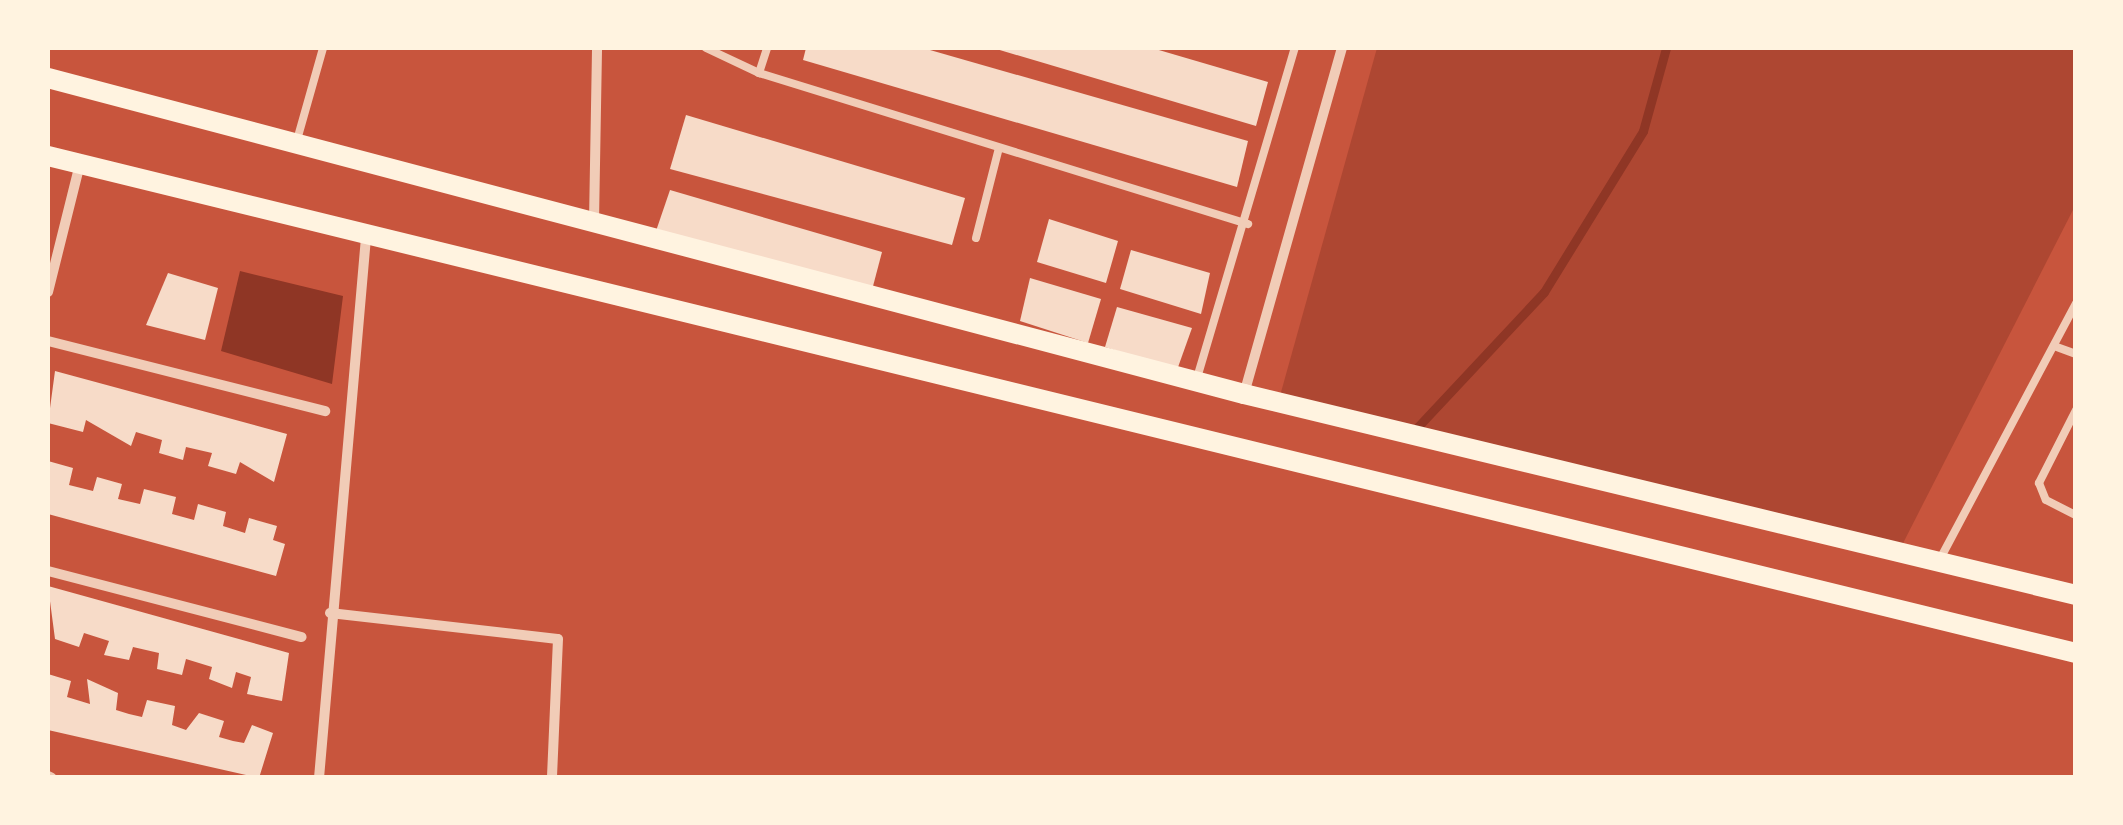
<!DOCTYPE html>
<style>
body{margin:0}
#map{position:relative;width:2123px;height:825px;overflow:hidden;background:#c8553d;font-family:Ubuntu,sans-serif}
div>[style]{position:absolute}
[style*='--x']{left:calc(var(--x)*1px);top:calc(var(--y)*1px);width:calc(var(--w)*1px);rotate:calc(var(--a)*1deg)}
.green>*{inset:0;background:#ae4732}
.water>*{inset:0;background:#8f3625}
.stream>*{height:9px;margin:-4.5px;padding:0 4.5px;transform-origin:4.5px;border-radius:4.5px;background:#8f3625}
.building>*{inset:0;background:#f7dbc8}
.service>*{height:8px;margin:-4px;padding:0 4px;transform-origin:4px;border-radius:4px;background:#f1ccb7}
.minor>*{height:10px;margin:-5px;padding:0 5px;transform-origin:5px;border-radius:5px;background:#f1ccb7}
.secondary>*{height:20px;margin:-10px;padding:0 10px;transform-origin:10px;border-radius:10px;background:#fff3e0}
span{translate:-50% -50%;white-space:nowrap;text-align:center;line-height:1.15;-webkit-text-stroke:10px #fff3e0;paint-order:stroke}
.frame{position:absolute;inset:0;border:50px solid #fff3e0;pointer-events:none}
</style>
<div id="map">
<div class="green">
<i style="clip-path:polygon(1377px 48px,2075px 48px,2075px 206px,1897px 555px,1278px 403px)"></i>
</div>
<div class="water">
<i style="clip-path:polygon(240px 271px,343px 296px,332px 384px,221px 351px)"></i>
</div>
<div class="stream">
<i style="--x:1412;--y:433;--w:193;--a:-46.9"></i>
<i style="--x:1544;--y:292;--w:189;--a:-58.4"></i>
<i style="--x:1643;--y:131;--w:86;--a:-74.5"></i>
</div>
<div class="building">
<i style="clip-path:polygon(806px 48px,923px 48px,1248px 141px,1237px 187px,803px 60px)"></i>
<i style="clip-path:polygon(993px 48px,1152px 48px,1268px 82px,1256px 126px)"></i>
<i style="clip-path:polygon(686px 115px,965px 198px,952px 245px,670px 169px)"></i>
<i style="clip-path:polygon(670px 190px,882px 252px,872px 290px,656px 231px)"></i>
<i style="clip-path:polygon(1049px 219px,1118px 241px,1106px 283px,1037px 262px)"></i>
<i style="clip-path:polygon(1131px 250px,1210px 273px,1201px 314px,1120px 289px)"></i>
<i style="clip-path:polygon(168px 273px,218px 288px,205px 340px,146px 325px)"></i>
<i style="clip-path:polygon(1030px 278px,1101px 299px,1088px 343px,1020px 321px)"></i>
<i style="clip-path:polygon(1117px 307px,1192px 328px,1177px 370px,1105px 347px)"></i>
<i style="clip-path:polygon(55px 371px,287px 434px,274px 482px,240px 462px,236px 474px,208px 466px,212px 453px,186px 447px,183px 460px,159px 453px,162px 440px,136px 432px,131px 446px,86px 420px,83px 432px,48px 423px)"></i>
<i style="clip-path:polygon(48px 461px,73px 468px,69px 485px,93px 491px,97px 477px,122px 484px,118px 499px,140px 504px,144px 489px,176px 497px,172px 514px,194px 520px,198px 504px,226px 512px,223px 526px,245px 533px,249px 518px,277px 526px,273px 540px,285px 544px,276px 576px,48px 514px)"></i>
<i style="clip-path:polygon(48px 586px,289px 653px,282px 701px,247px 694px,251px 677px,236px 672px,232px 688px,209px 679px,212px 667px,186px 659px,182px 675px,157px 669px,159px 653px,133px 647px,129px 660px,104px 655px,109px 641px,84px 633px,79px 647px,55px 639px)"></i>
<i style="clip-path:polygon(48px 674px,71px 681px,67px 697px,90px 704px,87px 679px,118px 693px,116px 710px,129px 714px,142px 717px,147px 700px,175px 706px,172px 725px,186px 730px,199px 713px,224px 721px,219px 737px,233px 741px,244px 743px,252px 725px,273px 733px,259px 778px,48px 730px)"></i>
</div>
<div class="service">
<i style="--x:706;--y:48;--w:59;--a:25.3"></i>
<i style="--x:759;--y:73;--w:512;--a:17.16"></i>
<i style="--x:759;--y:73;--w:26;--a:-72"></i>
<i style="--x:297;--y:140;--w:96;--a:-74.2"></i>
<i style="--x:976;--y:238;--w:93;--a:-75.7"></i>
<i style="--x:2054;--y:346;--w:23;--a:20"></i>
<i style="--x:1197;--y:378;--w:344;--a:-73.5"></i>
<i style="--x:2076;--y:410;--w:82;--a:116.9"></i>
<i style="--x:2039;--y:483;--w:18;--a:68"></i>
<i style="--x:2046;--y:500;--w:34;--a:27"></i>
<i style="--x:1939;--y:561;--w:292;--a:-62"></i>
</div>
<div class="minor">
<i style="--x:594;--y:222;--w:174;--a:-89"></i>
<i style="--x:48;--y:292;--w:132;--a:-76"></i>
<i style="--x:48;--y:341;--w:286;--a:14.2"></i>
<i style="--x:1244;--y:394;--w:360;--a:-74.2"></i>
<i style="--x:48;--y:571;--w:262;--a:14.6"></i>
<i style="--x:330;--y:613;--w:229;--a:6.5"></i>
<i style="--x:558;--y:639;--w:139;--a:92.5"></i>
<i style="--x:48;--y:776;--w:4;--a:27"></i>
<i style="--x:319;--y:778;--w:543;--a:-85.03"></i>
</div>
<div class="secondary">
<i style="--x:48;--y:78;--w:1237;--a:14.8"></i>
<i style="--x:1244;--y:394;--w:856;--a:13.58"></i>
<i style="--x:48;--y:156;--w:2088;--a:13.77"></i>
</div>
<div class="frame"></div>
</div>
